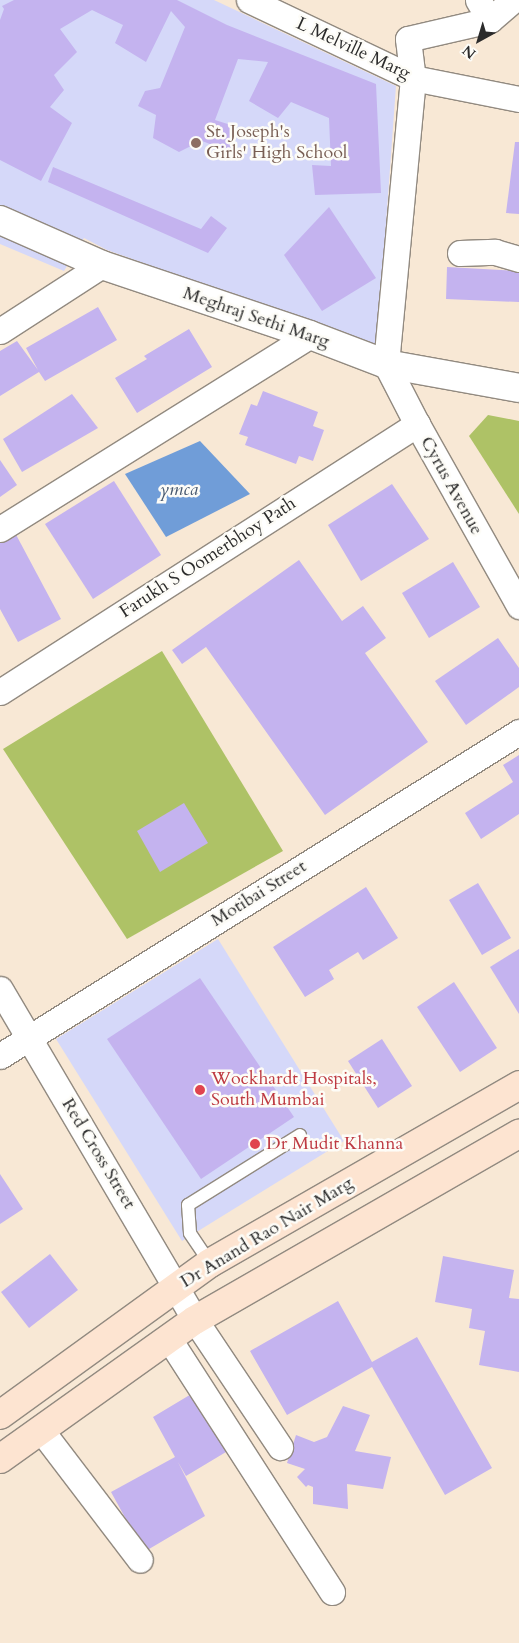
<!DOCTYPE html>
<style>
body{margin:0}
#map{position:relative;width:519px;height:1643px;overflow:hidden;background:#f8e8d5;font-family:Cardo,serif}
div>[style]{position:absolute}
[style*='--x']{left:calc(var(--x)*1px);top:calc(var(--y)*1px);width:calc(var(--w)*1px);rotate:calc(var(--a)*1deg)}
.built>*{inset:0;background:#d5d8f9}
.green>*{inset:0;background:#aec266}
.water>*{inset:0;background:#709dd8}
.building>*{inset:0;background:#c4b3ef}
.roads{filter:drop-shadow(1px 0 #928a80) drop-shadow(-1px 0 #928a80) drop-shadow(0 1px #928a80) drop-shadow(0 -1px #928a80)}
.service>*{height:12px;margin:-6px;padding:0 6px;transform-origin:6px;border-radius:6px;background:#fff}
.minor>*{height:25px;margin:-12.5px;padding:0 12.5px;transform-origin:12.5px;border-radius:12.5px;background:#fff}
.tertiary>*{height:28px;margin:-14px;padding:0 14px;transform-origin:14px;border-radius:14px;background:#fff}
.secondary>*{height:28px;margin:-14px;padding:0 14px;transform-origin:14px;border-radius:14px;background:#fde4d1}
.dots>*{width:14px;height:14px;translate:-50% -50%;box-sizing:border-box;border:2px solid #fdfcf7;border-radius:50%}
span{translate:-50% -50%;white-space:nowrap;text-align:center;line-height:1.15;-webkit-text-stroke:5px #fdfcf7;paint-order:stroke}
.street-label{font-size:18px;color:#2b2b2b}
.education-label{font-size:18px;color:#785e54}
.left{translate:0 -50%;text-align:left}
.health-label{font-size:18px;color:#be3a42}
.water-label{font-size:19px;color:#475970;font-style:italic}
.north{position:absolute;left:454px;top:15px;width:50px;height:50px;-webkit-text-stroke:4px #fdfcf7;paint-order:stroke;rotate:219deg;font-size:14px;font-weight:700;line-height:20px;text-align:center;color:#2b2b2b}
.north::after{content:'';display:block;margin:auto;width:18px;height:22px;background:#2b2b2b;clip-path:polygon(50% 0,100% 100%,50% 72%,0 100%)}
</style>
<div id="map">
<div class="built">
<i style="clip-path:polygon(0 0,214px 0,396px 86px,377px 347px,107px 250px,84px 238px,64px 271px,0 244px)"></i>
<i style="clip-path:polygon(218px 939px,344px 1141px,182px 1241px,56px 1039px)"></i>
</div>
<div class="green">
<i style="clip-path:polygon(488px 415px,519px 421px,519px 514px,469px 436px)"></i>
<i style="clip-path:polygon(162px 651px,283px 851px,127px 939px,3px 749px)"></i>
</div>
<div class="water">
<i style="clip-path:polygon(200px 441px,250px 494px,166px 537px,125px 474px)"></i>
</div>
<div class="building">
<i style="clip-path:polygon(14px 0,177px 0,227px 25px,376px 84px,381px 193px,315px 195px,312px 165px,331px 166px,329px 118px,291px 102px,278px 118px,249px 101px,268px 62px,238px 59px,215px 120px,234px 126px,233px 153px,197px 139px,191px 146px,179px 152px,153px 138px,156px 115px,138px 106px,145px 91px,160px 88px,185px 27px,171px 11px,146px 62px,115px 43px,123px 25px,92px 10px,60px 29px,77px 52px,54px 75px,64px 90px,50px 107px,72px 123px,41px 181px,0 160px,0 20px,4px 9px,2px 6px)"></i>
<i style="clip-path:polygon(515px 142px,519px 142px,519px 214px,506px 213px)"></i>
<i style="clip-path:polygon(53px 167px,201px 229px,211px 216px,227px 228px,208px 253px,48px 182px)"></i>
<i style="clip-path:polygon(329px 207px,376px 278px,322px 311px,284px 255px)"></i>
<i style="clip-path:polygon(447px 267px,519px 271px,519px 302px,446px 299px)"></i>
<i style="clip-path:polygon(98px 307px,117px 340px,45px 381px,39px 372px,0 396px,0 351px,17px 341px,38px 370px,26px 348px)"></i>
<i style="clip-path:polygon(189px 329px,212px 367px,137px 413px,115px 378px,147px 359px,144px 356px)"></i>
<i style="clip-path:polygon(263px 391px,318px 412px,313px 426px,324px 430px,313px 461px,299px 456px,296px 464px,245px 445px,248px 437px,239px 434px,251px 404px,257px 406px)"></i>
<i style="clip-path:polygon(72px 394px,98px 428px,22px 472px,3px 439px)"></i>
<i style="clip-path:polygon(0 460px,17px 485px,0 497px)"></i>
<i style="clip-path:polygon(114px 481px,161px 555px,93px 599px,45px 524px)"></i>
<i style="clip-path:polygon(392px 484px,429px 539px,361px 581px,328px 525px)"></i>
<i style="clip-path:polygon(13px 529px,61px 619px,18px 642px,0 609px,0 539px)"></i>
<i style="clip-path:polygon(299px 560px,342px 621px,363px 606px,386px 638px,365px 653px,428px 742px,325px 815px,206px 647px,182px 664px,172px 650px)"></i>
<i style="clip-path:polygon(453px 562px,480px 607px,429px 638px,402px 593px)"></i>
<i style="clip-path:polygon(498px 638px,519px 668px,519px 687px,466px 725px,435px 681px)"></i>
<i style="clip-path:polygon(519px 755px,519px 814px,481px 839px,465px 813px,513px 782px,503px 765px)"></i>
<i style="clip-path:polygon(184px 803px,208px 843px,160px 872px,137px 831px)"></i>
<i style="clip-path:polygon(478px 883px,511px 938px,482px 955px,449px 900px)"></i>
<i style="clip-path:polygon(366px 887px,398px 938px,363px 960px,358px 952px,329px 970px,334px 979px,305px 997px,273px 947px)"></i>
<i style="clip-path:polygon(519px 949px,519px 1014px,490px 967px)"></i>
<i style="clip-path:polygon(200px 978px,294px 1117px,201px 1179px,107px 1039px)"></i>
<i style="clip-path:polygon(454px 982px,497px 1048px,460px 1072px,417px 1007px)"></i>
<i style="clip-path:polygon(382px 1039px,412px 1086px,378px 1108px,348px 1061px)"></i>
<i style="clip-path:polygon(0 1174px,23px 1209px,0 1224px)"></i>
<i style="clip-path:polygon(50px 1254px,78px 1290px,29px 1328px,1px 1292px)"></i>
<i style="clip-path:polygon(443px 1256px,514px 1270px,509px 1298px,519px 1299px,519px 1372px,479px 1365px,485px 1331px,469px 1328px,472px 1309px,435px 1302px)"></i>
<i style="clip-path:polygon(338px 1301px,372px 1362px,417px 1337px,492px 1468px,445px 1495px,372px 1367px,287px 1415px,250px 1351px)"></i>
<i style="clip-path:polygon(193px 1393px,226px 1452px,186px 1476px,178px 1462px,205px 1516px,144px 1552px,111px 1492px,175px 1457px,153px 1417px)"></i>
<i style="clip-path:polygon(343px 1406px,370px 1415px,355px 1451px,391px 1457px,383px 1489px,347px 1484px,348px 1509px,313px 1504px,313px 1487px,308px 1485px,306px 1487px,297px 1477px,305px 1469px,287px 1463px,296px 1435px,314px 1442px,327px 1437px)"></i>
</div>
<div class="roads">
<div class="service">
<i style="--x:210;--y:1263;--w:36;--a:-124"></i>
<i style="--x:190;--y:1233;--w:28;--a:-94"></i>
<i style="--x:188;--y:1205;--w:132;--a:-32"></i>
</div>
<div class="minor">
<i style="--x:249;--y:0;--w:182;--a:25.4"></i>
<i style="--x:413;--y:78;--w:108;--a:11.2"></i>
<i style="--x:478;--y:0;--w:23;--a:59"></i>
<i style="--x:513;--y:0;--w:30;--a:139"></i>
<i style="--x:490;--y:20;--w:84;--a:167"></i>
<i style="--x:408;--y:39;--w:39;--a:83"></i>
<i style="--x:413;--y:78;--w:287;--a:95.4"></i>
<i style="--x:386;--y:364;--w:68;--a:62.7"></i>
<i style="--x:417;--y:424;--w:209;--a:60.7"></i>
<i style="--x:460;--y:253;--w:35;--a:-2"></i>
<i style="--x:495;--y:252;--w:25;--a:16"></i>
<i style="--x:0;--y:331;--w:121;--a:-32.9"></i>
<i style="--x:0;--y:529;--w:366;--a:-32"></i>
<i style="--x:0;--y:692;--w:496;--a:-32.7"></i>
<i style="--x:0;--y:989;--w:384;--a:59.5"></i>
<i style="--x:195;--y:1320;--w:153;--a:56.2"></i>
<i style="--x:0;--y:1056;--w:612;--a:-31.98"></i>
<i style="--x:169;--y:1339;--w:301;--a:57.2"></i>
<i style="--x:41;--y:1430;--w:163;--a:52.7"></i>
</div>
<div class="tertiary">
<i style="--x:0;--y:220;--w:111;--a:23.8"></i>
<i style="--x:102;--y:265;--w:219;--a:18.6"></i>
<i style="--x:310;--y:335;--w:81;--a:20.9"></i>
<i style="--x:386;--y:364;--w:135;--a:10.2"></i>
</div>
<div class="secondary">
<i style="--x:0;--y:1415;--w:259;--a:-35.9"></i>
<i style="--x:210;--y:1263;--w:357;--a:-29.9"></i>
<i style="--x:0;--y:1459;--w:239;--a:-35.5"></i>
<i style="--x:195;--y:1320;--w:374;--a:-29.9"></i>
</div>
</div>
<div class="dots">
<i style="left:196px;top:143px;background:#8d6e63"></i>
<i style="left:200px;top:1090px;background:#e0444e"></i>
<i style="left:255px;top:1144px;background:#e0444e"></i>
</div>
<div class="street-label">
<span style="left:353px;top:49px;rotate:25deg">L Melville Marg</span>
<span style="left:256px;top:318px;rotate:19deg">Meghraj Sethi Marg</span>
<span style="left:451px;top:486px;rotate:61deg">Cyrus Avenue</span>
<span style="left:208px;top:558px;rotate:-33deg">Farukh S Oomerbhoy Path</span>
<span style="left:259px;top:894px;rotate:-32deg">Motibai Street</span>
<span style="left:98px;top:1154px;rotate:59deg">Red Cross Street</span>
<span style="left:267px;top:1233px;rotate:-31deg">Dr Anand Rao Nair Marg</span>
</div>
<div class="education-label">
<span class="left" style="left:206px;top:143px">St. Joseph's<br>Girls' High School</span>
</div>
<div class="health-label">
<span class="left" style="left:211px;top:1090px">Wockhardt Hospitals,<br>South Mumbai</span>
<span class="left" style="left:266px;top:1144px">Dr Mudit Khanna</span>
</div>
<div class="water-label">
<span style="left:179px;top:490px">ymca</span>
</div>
<div class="north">N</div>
</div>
